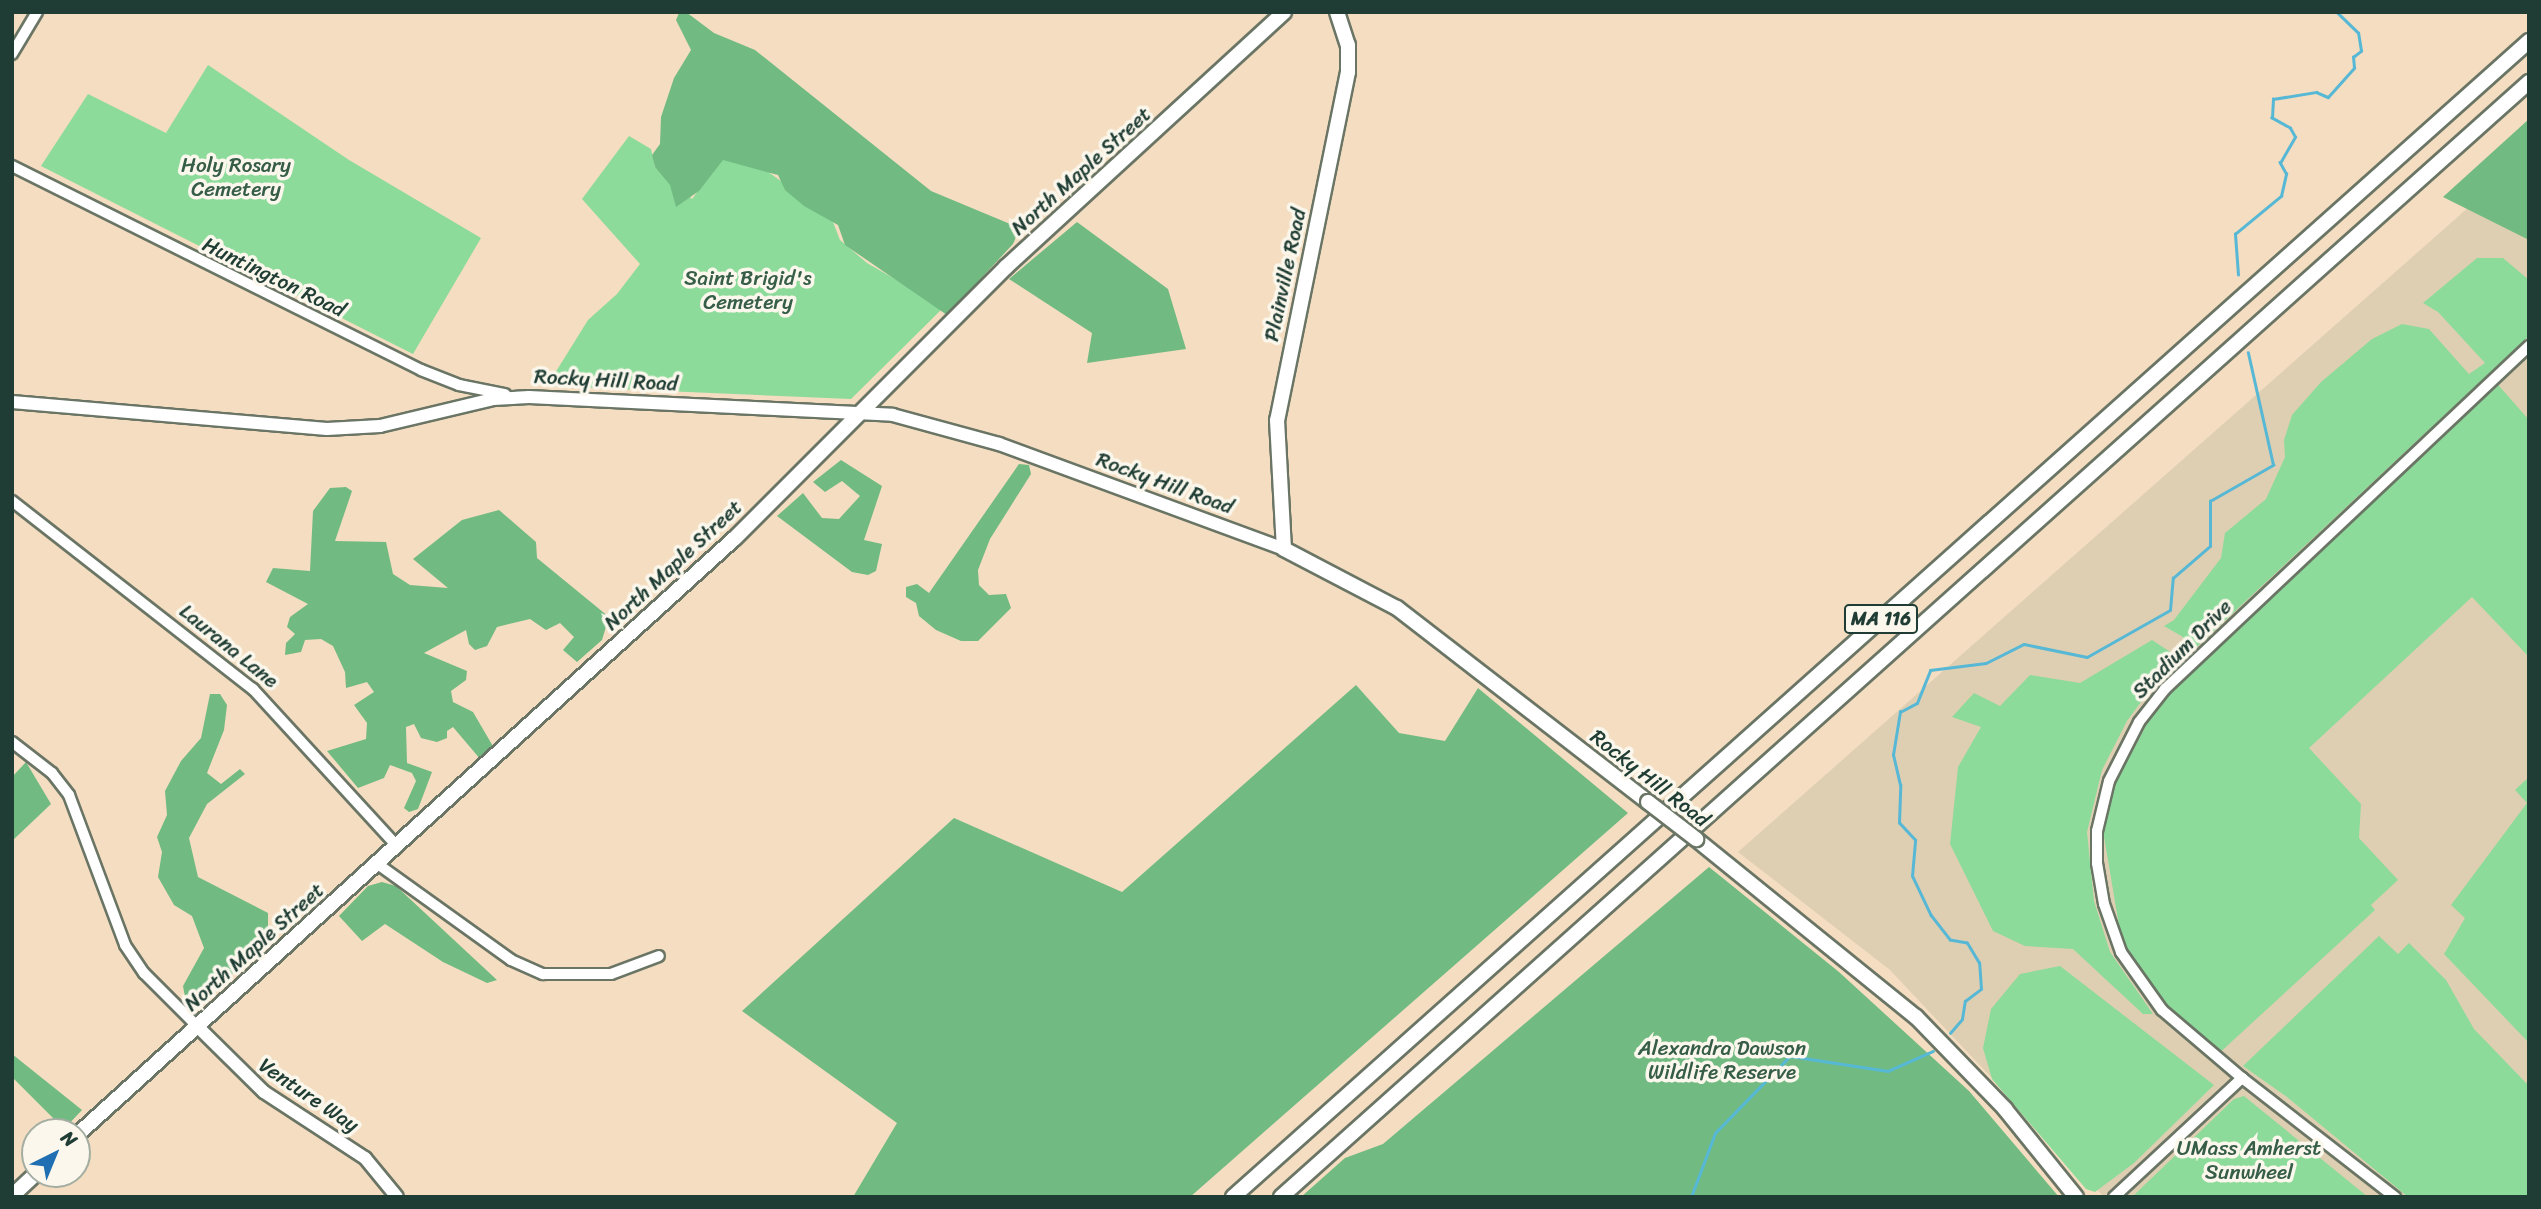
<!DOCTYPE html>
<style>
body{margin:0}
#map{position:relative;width:2541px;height:1209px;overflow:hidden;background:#f4ddc0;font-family:Sriracha,sans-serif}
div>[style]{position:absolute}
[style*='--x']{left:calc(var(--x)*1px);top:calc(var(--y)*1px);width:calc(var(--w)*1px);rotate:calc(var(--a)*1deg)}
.built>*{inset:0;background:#dfcfb2}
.green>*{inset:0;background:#8cdb9a}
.forest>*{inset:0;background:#71bb82}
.stream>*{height:2.5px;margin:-1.25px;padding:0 1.25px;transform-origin:1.25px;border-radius:1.25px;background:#57b8d6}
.roads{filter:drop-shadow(2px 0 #6a7565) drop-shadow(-2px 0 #6a7565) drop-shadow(0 2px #6a7565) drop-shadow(0 -2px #6a7565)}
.minor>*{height:10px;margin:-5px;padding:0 5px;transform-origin:5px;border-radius:5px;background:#fff}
.tertiary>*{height:12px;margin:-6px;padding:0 6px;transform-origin:6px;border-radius:6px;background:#fff}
.secondary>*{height:14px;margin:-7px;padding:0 7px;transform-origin:7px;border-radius:7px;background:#fff}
.primary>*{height:14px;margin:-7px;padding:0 7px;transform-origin:7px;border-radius:7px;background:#fff}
.bridges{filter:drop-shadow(2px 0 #6a7565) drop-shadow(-2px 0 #6a7565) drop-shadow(0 2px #6a7565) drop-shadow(0 -2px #6a7565)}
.secondary-bridge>*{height:14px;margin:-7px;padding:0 7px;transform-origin:7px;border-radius:7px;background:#fff}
span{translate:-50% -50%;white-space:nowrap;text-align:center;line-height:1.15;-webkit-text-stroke:7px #fbf7ec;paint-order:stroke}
.shield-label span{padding:2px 5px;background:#fbf7ec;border:2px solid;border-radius:5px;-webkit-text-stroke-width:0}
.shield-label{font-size:19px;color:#1f3d34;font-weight:700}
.park-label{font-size:21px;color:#355d48}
.street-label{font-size:21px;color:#1f3d34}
.frame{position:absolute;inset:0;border:14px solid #1f3d34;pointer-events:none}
.north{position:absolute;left:21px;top:1118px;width:70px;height:70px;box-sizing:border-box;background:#fbf7ec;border:2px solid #a3ada2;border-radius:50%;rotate:43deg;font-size:19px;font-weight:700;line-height:28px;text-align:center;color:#1f3d34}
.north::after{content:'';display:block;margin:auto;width:24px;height:32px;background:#1f6fb2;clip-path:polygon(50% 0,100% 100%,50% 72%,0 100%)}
</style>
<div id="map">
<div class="built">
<i style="clip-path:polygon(2529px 154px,2529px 1197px,2104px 1197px,1890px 970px,1738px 852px)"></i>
</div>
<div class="green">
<i style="clip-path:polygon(208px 65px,349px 160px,481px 238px,413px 354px,41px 166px,88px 94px,166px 133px)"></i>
<i style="clip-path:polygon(629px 136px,651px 149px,655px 167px,692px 199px,732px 146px,831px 217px,840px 240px,867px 263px,944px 307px,851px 399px,547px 386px,588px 320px,617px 294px,640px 264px,582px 199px)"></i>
<i style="clip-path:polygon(2477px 258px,2503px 258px,2529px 280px,2529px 336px,2187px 656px,2152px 687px,2127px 721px,2102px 770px,2087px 832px,2094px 901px,2110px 952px,2153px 1014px,2143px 1014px,2073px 949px,2025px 946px,1993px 931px,1950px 844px,1958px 767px,1981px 727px,1952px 717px,1974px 693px,2000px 706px,2030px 675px,2080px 683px,2152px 640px,2175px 655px,2187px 655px,2183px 637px,2164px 626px,2174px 620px,2221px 558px,2225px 533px,2266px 499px,2285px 457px,2284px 440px,2292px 415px,2321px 382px,2372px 339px,2402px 324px,2429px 329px,2469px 374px,2485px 363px,2438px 312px,2423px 303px)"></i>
<i style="clip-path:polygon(2493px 379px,2529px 420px,2529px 657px,2472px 597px,2309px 748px,2361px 804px,2359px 838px,2398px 880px,2371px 905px,2375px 910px,2215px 1057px,2125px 961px,2100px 813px,2165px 689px)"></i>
<i style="clip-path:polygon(2529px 777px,2529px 1043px,2444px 954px,2465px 918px,2451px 905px,2527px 803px,2515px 790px)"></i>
<i style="clip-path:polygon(2379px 936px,2398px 954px,2409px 943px,2446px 980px,2474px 1029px,2529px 1086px,2529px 1197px,2408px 1197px,2287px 1097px,2243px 1066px)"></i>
<i style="clip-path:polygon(2060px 966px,2214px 1085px,2134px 1163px,2095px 1192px,2086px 1189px,1992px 1079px,1983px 1048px,1991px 1009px,2020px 974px)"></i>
<i style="clip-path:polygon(2244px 1096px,2368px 1197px,2132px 1197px,2234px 1099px)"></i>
</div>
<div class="forest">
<i style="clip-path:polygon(686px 12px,714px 33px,755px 50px,931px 191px,1020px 228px,1013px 244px,947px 315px,845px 245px,838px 225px,804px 206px,785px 190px,778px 175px,723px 160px,699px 191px,676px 207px,670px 185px,655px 167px,652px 155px,660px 144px,661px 117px,674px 78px,691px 50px,676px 20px,679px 13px)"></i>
<i style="clip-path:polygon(2529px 119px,2529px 240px,2443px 197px)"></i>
<i style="clip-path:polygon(1077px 222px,1168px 289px,1186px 349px,1087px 363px,1092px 333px,1009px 279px)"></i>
<i style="clip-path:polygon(841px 460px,882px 486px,864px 540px,882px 544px,876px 571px,868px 575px,852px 572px,777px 516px,803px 493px,822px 518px,839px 519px,860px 496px,842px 481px,825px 492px,813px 482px)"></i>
<i style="clip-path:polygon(1019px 464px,1029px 465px,1031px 474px,990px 539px,978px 570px,979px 585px,989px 595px,1006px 594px,1011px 608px,978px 641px,961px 641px,936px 630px,919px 616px,916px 603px,906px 597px,906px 587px,917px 584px,929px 593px)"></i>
<i style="clip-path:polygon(346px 487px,352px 491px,335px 541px,386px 542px,393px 574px,410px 585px,448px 588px,413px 559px,462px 520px,499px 510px,536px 542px,537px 558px,609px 617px,602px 640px,577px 662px,563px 650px,574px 637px,560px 623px,546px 630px,530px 619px,497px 627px,487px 646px,475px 650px,469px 644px,466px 630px,424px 653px,467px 671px,466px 680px,451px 691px,453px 702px,473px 712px,494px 748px,481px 760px,453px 727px,447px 731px,447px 738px,437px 742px,421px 738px,414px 724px,406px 727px,407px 763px,432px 772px,418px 809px,409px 812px,404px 808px,416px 781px,412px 773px,390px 765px,384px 778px,358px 788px,327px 751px,366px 739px,367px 723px,354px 705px,374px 692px,367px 682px,346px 688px,345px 672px,333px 646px,321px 639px,305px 640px,301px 652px,285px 655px,286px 643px,295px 634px,287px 627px,290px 617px,308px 604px,266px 582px,273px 568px,310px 571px,313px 511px,330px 488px)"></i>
<i style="clip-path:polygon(1356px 685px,1399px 733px,1445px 741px,1478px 688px,1628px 813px,1190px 1197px,853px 1197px,897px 1123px,742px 1011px,954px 818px,1122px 892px)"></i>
<i style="clip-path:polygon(210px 694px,220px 694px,227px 705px,224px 730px,207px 773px,221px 784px,240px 769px,245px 774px,207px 804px,189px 838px,198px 877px,268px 913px,268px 943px,198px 1004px,185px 997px,183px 986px,204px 948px,192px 916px,174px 905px,158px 877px,162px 852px,157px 837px,167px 815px,165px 791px,181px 761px,201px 738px)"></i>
<i style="clip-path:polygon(26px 762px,51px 804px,12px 841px,12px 777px)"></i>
<i style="clip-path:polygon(1709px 867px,1839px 972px,1969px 1091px,2059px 1197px,1301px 1197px,1345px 1158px,1383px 1144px)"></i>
<i style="clip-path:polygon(382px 882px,396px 886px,497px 980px,487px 983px,443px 962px,385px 924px,362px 941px,339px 916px,368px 886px)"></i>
<i style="clip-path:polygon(12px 1054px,82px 1110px,64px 1129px,12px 1077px)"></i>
</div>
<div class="stream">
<i style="--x:2238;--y:275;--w:41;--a:-94.2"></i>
<i style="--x:2235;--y:234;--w:60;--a:-39.6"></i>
<i style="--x:2281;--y:196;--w:23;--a:-77"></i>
<i style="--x:2286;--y:174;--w:13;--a:-119"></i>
<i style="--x:2280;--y:163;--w:30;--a:-60"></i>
<i style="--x:2295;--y:137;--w:10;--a:-119"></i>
<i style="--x:2290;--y:128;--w:21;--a:-151"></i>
<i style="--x:2272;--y:118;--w:19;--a:-87"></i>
<i style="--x:2273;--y:99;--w:44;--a:-9.2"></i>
<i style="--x:2316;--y:92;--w:13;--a:23"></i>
<i style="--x:2328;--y:97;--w:39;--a:-48"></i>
<i style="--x:2354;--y:68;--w:11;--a:-95"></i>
<i style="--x:2353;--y:57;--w:10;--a:-37"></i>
<i style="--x:2361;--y:51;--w:18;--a:-99"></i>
<i style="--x:2358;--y:33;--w:30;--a:-136"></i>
<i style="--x:1950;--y:1033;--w:18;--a:-49"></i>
<i style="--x:1962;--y:1019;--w:18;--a:-81"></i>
<i style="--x:1965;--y:1001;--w:20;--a:-37"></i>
<i style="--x:1981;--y:989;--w:26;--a:-94"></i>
<i style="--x:1979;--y:963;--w:23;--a:-121"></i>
<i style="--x:1967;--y:943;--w:17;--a:-170"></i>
<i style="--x:1950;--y:940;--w:31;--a:-128"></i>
<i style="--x:1931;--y:916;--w:44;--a:-115.4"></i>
<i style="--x:1912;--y:876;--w:36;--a:-85"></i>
<i style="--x:1915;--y:840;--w:23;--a:-133"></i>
<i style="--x:1899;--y:823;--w:38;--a:-88"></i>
<i style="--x:1900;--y:785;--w:31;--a:-103"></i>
<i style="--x:1893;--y:755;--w:44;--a:-80.8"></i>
<i style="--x:1900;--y:712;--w:19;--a:-28"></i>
<i style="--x:1917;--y:703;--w:35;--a:-68"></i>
<i style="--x:1930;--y:670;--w:56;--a:-7.1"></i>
<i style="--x:1986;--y:663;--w:42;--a:-26.6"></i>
<i style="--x:2024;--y:644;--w:64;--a:11.7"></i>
<i style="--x:2087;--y:657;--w:95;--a:-29.5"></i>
<i style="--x:2170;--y:610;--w:32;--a:-85"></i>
<i style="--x:2173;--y:578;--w:49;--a:-40.9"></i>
<i style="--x:2210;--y:546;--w:45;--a:-90"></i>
<i style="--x:2210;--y:501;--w:73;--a:-29.7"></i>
<i style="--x:2273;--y:465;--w:115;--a:-102.6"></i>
<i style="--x:1691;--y:1197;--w:68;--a:-69.4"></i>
<i style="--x:1715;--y:1133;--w:107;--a:-45.8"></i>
<i style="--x:1790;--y:1056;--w:99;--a:8.7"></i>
<i style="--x:1888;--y:1071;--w:49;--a:-24"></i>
</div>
<div class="roads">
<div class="minor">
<i style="--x:12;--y:54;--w:49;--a:-59.2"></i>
<i style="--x:12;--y:166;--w:457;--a:26.5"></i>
<i style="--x:421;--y:370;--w:41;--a:21.5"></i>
<i style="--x:459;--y:385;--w:47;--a:11.1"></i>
<i style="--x:12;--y:501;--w:306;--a:38"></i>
<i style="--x:253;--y:689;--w:214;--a:47.5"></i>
<i style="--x:12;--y:742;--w:51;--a:37.8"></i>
<i style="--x:52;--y:773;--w:28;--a:52"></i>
<i style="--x:69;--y:795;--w:160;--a:69.5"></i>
<i style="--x:125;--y:945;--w:34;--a:56"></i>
<i style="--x:144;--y:973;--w:75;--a:45"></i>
<i style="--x:379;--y:865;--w:163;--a:35.7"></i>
<i style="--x:511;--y:960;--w:35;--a:24"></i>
<i style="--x:543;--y:974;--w:68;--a:0"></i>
<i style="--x:611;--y:974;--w:51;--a:-20.6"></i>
<i style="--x:2242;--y:1078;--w:105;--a:-139.6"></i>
<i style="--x:2162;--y:1010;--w:71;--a:-125.3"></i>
<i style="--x:2121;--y:952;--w:51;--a:-109.5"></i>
<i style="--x:2104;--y:904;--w:42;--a:-99.7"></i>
<i style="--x:2097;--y:863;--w:32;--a:-90"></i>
<i style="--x:2097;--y:831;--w:51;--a:-76.5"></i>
<i style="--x:2109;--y:781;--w:66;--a:-63"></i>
<i style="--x:2139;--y:722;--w:42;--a:-51.8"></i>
<i style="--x:2165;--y:689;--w:500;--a:-43.3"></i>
<i style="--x:2114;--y:1197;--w:175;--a:-42.9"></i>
<i style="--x:2242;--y:1078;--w:194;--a:37.9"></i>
</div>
<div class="tertiary">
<i style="--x:12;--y:402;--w:316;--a:4.9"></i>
<i style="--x:327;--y:429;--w:53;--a:-3.2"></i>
<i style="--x:380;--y:426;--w:116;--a:-13.4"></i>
<i style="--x:493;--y:399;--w:36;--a:-3"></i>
<i style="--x:529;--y:397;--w:364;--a:2.8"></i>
<i style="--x:893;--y:415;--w:110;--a:15.3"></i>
<i style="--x:999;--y:444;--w:304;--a:20.2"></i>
<i style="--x:197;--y:1026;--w:94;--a:44.6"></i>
<i style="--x:264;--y:1092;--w:121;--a:33.2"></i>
<i style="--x:365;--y:1158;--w:50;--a:50.6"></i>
</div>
<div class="secondary">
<i style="--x:1337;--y:12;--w:35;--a:72"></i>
<i style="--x:1348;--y:45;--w:27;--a:90"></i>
<i style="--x:1348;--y:72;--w:355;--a:101.5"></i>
<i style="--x:1277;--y:420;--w:129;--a:86.9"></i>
<i style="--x:1284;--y:549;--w:127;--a:27.6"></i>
<i style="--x:1397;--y:608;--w:317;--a:37.7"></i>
<i style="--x:1696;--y:839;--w:283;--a:39"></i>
<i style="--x:1916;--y:1017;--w:128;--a:45.9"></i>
<i style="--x:2005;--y:1109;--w:113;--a:51.1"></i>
<i style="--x:77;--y:1135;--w:888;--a:-42.22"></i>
<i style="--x:735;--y:538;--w:383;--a:-45"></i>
<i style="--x:1006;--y:267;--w:377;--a:-42.5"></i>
<i style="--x:12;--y:1196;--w:33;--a:-43"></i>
</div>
<div class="primary">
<i style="--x:1233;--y:1197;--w:1737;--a:-41.73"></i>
<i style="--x:1281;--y:1197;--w:1674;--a:-41.78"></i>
</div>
</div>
<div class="bridges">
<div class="secondary-bridge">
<i style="--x:1648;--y:802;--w:61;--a:37.6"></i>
</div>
</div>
<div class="shield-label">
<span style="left:1881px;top:619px">MA 116</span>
</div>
<div class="park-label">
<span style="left:236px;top:177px">Holy Rosary<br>Cemetery</span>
<span style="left:748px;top:290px">Saint Brigid's<br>Cemetery</span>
<span style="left:1722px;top:1060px">Alexandra Dawson<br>Wildlife Reserve</span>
<span style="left:2249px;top:1160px">UMass Amherst<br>Sunwheel</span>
</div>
<div class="street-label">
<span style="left:1081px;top:171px;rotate:-42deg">North Maple Street</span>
<span style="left:1285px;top:275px;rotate:-78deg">Plainville Road</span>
<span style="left:274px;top:277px;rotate:26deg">Huntington Road</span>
<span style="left:606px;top:380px;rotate:3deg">Rocky Hill Road</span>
<span style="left:1165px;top:483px;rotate:20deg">Rocky Hill Road</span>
<span style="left:673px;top:565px;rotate:-43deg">North Maple Street</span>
<span style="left:229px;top:646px;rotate:39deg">Laurana Lane</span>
<span style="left:2182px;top:649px;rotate:-45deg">Stadium Drive</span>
<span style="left:1650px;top:778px;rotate:38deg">Rocky Hill Road</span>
<span style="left:254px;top:947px;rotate:-42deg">North Maple Street</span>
<span style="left:309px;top:1095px;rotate:34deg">Venture Way</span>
</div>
<div class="frame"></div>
<div class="north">N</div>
</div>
